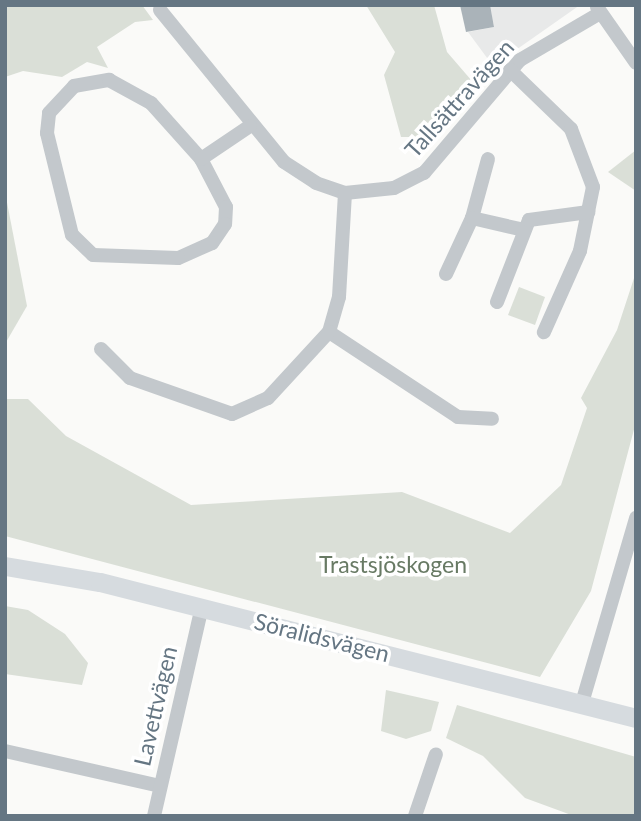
<!DOCTYPE html>
<meta charset="utf-8">
<style>
body{margin:0}
#map{position:relative;width:641px;height:821px;overflow:hidden;background:#fafaf8;font-family:Lato,sans-serif}
div>[style]{position:absolute}
[style*='--x']{left:calc(var(--x)*1px);top:calc(var(--y)*1px);width:calc(var(--w)*1px);rotate:calc(var(--a)*1deg)}
.built>*{inset:0;background:#e8e9e9}
.green>*{inset:0;background:#dadfd7}
.building>*{inset:0;background:#aab3b9}
.street>*{height:14px;margin:-7px;padding:0 7px;transform-origin:7px;border-radius:7px;background:#c3c8cc}
.secondary>*{height:19px;margin:-9.5px;padding:0 9.5px;transform-origin:9.5px;border-radius:9.5px;background:#d6dbdf}
span{translate:-50% -50%;white-space:nowrap;text-align:center;line-height:1.15;-webkit-text-stroke:7px #fff;paint-order:stroke}
.street-label{font-size:23px;color:#657683}
.park-label{font-size:23px;color:#687a64}
.frame{position:absolute;inset:0;border:7px solid #657683;pointer-events:none}
</style>
<div id="map">
<div class="built">
<i style="clip-path:polygon(497px 5px,580px 5px,493px 66px,468px 32px,494px 27px,490px 7px)"></i>
</div>
<div class="green">
<i style="clip-path:polygon(5px 5px,142px 5px,153px 20px,135px 22px,97px 47px,108px 68px,87px 62px,62px 77px,23px 71px,5px 77px)"></i>
<i style="clip-path:polygon(366px 5px,434px 5px,447px 52px,472px 81px,473px 91px,428px 137px,401px 137px,384px 75px,395px 52px)"></i>
<i style="clip-path:polygon(636px 150px,636px 191px,608px 172px)"></i>
<i style="clip-path:polygon(5px 192px,27px 306px,5px 344px)"></i>
<i style="clip-path:polygon(636px 272px,636px 422px,591px 591px,540px 677px,5px 536px,5px 399px,28px 399px,66px 436px,191px 505px,402px 492px,510px 533px,561px 485px,587px 408px,581px 398px,617px 330px)"></i>
<i style="clip-path:polygon(519px 287px,545px 297px,535px 325px,508px 315px)"></i>
<i style="clip-path:polygon(5px 606px,28px 610px,65px 634px,88px 663px,82px 685px,5px 674px)"></i>
<i style="clip-path:polygon(386px 690px,439px 702px,431px 731px,406px 739px,381px 731px)"></i>
<i style="clip-path:polygon(457px 705px,636px 757px,636px 816px,574px 816px,525px 798px,483px 756px,446px 738px)"></i>
</div>
<div class="building">
<i style="clip-path:polygon(460px 5px,490px 5px,494px 27px,466px 32px)"></i>
</div>
<div class="street">
<i style="--x:597;--y:7;--w:68;--a:55.1"></i>
<i style="--x:160;--y:10;--w:196;--a:50.8"></i>
<i style="--x:284;--y:162;--w:38;--a:33"></i>
<i style="--x:316;--y:183;--w:31;--a:19"></i>
<i style="--x:345;--y:193;--w:49;--a:-5.8"></i>
<i style="--x:394;--y:188;--w:34;--a:-27"></i>
<i style="--x:424;--y:173;--w:148;--a:-49.7"></i>
<i style="--x:520;--y:60;--w:93;--a:-30.4"></i>
<i style="--x:510;--y:70;--w:85;--a:44"></i>
<i style="--x:571;--y:129;--w:62;--a:69.2"></i>
<i style="--x:593;--y:187;--w:65;--a:101.5"></i>
<i style="--x:580;--y:251;--w:89;--a:114"></i>
<i style="--x:201;--y:159;--w:54;--a:62.5"></i>
<i style="--x:226;--y:207;--w:17;--a:93"></i>
<i style="--x:225;--y:224;--w:23;--a:124"></i>
<i style="--x:212;--y:243;--w:37;--a:156"></i>
<i style="--x:178;--y:258;--w:85;--a:-178"></i>
<i style="--x:93;--y:255;--w:29;--a:-136"></i>
<i style="--x:72;--y:235;--w:105;--a:-103.8"></i>
<i style="--x:47;--y:133;--w:20;--a:-84"></i>
<i style="--x:49;--y:113;--w:37;--a:-47"></i>
<i style="--x:74;--y:86;--w:36;--a:-10"></i>
<i style="--x:109;--y:80;--w:48;--a:28.7"></i>
<i style="--x:151;--y:103;--w:75;--a:48.2"></i>
<i style="--x:201;--y:159;--w:59;--a:-34"></i>
<i style="--x:345;--y:193;--w:104;--a:93.3"></i>
<i style="--x:339;--y:297;--w:36;--a:106"></i>
<i style="--x:329;--y:332;--w:154;--a:33.4"></i>
<i style="--x:458;--y:417;--w:34;--a:3"></i>
<i style="--x:472;--y:218;--w:61;--a:-74.8"></i>
<i style="--x:446;--y:274;--w:62;--a:-65.1"></i>
<i style="--x:472;--y:218;--w:53;--a:13"></i>
<i style="--x:497;--y:302;--w:88;--a:-68.7"></i>
<i style="--x:529;--y:220;--w:60;--a:-7.7"></i>
<i style="--x:101;--y:349;--w:41;--a:45"></i>
<i style="--x:130;--y:378;--w:108;--a:19.4"></i>
<i style="--x:232;--y:414;--w:39;--a:-24"></i>
<i style="--x:268;--y:398;--w:90;--a:-47.3"></i>
<i style="--x:582;--y:703;--w:193;--a:-73.7"></i>
<i style="--x:5;--y:751;--w:159;--a:12.7"></i>
<i style="--x:154;--y:816;--w:214;--a:-77.1"></i>
<i style="--x:415;--y:816;--w:65;--a:-71.3"></i>
</div>
<div class="secondary">
<i style="--x:5;--y:566;--w:96;--a:9.6"></i>
<i style="--x:100;--y:582;--w:553;--a:14.24"></i>
</div>
<div class="street-label">
<span style="left:459px;top:98px;rotate:-48deg">Tallsättravägen</span>
<span style="left:322px;top:637px;rotate:14deg">Söralidsvägen</span>
<span style="left:155px;top:706px;rotate:-77deg">Lavettvägen</span>
</div>
<div class="park-label">
<span style="left:393px;top:564px">Trastsjöskogen</span>
</div>
<div class="frame"></div>
</div>
